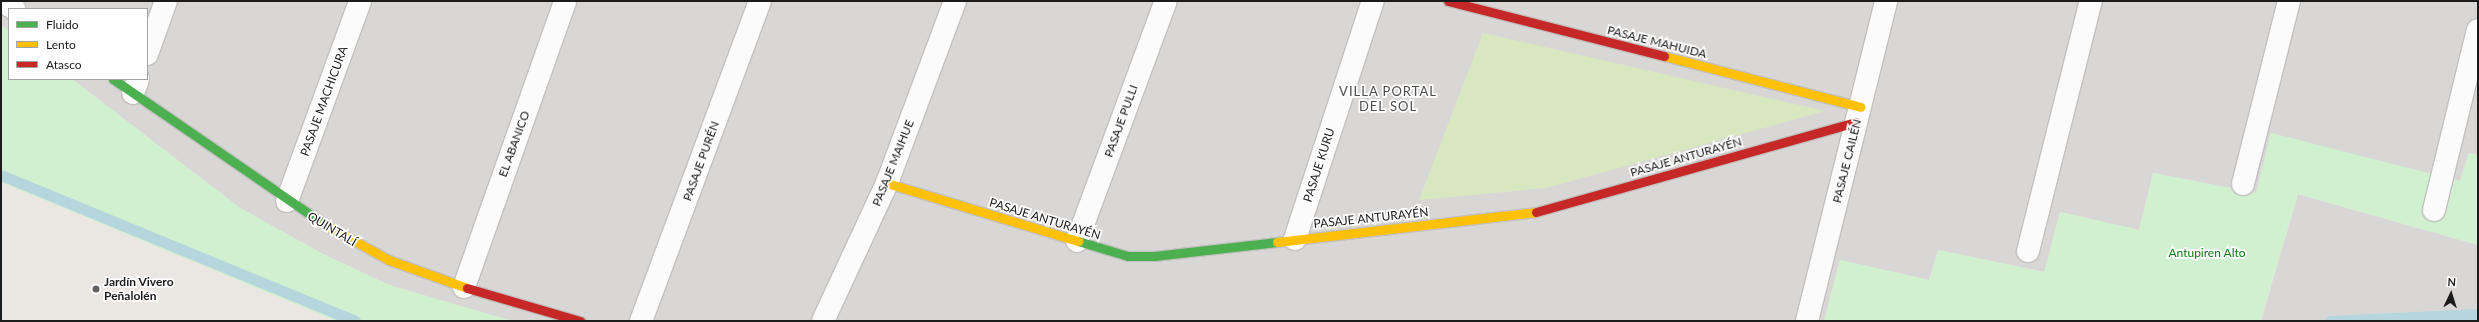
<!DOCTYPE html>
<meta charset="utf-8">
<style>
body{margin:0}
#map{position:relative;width:2479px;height:322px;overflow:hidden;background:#eae7e3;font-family:Lato,sans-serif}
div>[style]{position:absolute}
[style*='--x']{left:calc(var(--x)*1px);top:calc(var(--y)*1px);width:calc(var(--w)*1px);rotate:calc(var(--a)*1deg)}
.residential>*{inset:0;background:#d9d7d5}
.grass>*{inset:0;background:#d7e8c1}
.park>*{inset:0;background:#d0f0cf}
.stream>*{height:11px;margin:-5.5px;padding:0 5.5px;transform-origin:5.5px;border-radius:5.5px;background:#b6d6dd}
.roads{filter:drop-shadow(1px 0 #c2c1bf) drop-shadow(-1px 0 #c2c1bf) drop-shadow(0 1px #c2c1bf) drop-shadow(0 -1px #c2c1bf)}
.street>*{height:22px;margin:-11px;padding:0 11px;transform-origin:11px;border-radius:11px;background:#fcfbfb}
.fast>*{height:9px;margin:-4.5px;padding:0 4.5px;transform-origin:4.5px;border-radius:4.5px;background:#4caf50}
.slow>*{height:9px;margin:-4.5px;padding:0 4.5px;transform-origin:4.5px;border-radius:4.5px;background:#ffc107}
.jam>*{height:9px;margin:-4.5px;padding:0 4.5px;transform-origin:4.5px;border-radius:4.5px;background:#c62828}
.dots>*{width:11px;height:11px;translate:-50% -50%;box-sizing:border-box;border:2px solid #fff;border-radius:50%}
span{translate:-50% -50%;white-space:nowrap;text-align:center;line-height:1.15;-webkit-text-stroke:3.5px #fff;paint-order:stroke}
.street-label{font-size:12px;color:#1b1b1b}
.park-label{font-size:12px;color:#0b7612}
.poi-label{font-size:12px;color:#1b1b1b;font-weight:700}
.left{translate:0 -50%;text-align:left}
.neighbourhood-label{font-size:13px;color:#4e4e4e;letter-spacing:1px}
.frame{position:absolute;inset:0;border:2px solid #1b1b1b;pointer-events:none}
.legend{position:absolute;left:8px;top:8px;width:140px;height:72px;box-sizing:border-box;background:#fff;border:1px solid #a4a4a4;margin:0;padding:5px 7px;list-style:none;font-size:12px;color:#1b1b1b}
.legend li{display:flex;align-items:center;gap:8px;height:20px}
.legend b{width:20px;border:1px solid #a4a4a4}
.north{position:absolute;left:2431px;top:274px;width:40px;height:40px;-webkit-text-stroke:3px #fff;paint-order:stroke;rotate:4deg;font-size:11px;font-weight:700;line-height:16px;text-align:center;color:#1b1b1b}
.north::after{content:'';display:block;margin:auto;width:14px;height:18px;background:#1b1b1b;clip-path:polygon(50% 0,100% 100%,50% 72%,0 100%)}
</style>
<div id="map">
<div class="residential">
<i style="clip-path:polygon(1px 1px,2478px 1px,2478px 155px,2469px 153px,2460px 181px,2271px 134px,2256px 193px,2153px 173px,2139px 230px,2060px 212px,2045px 272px,1938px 250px,1929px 280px,1840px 260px,1824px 321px,512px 321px,389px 285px,323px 254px,240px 208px,72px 79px,147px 79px,147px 9px,9px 9px,9px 31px,1px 25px)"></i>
<i style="clip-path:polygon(2298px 194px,2478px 245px,2478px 321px,2261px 321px)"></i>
</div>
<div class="grass">
<i style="clip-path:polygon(1483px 33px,1825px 111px,1546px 188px,1419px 200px)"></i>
</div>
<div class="park">
<i style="clip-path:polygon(1px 25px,9px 31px,9px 79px,72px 79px,240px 208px,323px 254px,389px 285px,512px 321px,336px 321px,1px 182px)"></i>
<i style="clip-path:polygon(2271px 133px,2460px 181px,2469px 153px,2478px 155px,2478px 245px,2298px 194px,2260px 321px,1824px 321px,1840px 260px,1929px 280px,1938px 250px,2044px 272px,2060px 212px,2139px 230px,2153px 173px,2256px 193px)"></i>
</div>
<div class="stream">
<i style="--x:1;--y:175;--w:383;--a:22.4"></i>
<i style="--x:2330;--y:321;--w:148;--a:-2.7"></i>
</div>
<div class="roads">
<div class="street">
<i style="--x:3;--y:1;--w:14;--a:36"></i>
<i style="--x:147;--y:54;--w:56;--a:-70.3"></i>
<i style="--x:133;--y:93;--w:15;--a:-70"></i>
<i style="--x:2243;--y:184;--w:189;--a:-75.9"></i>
<i style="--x:287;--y:201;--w:213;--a:-69.9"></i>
<i style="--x:2434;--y:210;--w:185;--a:-76.3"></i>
<i style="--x:1295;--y:239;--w:250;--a:-71.9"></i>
<i style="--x:1077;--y:241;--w:256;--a:-69.7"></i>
<i style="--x:2028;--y:251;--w:258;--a:-75.9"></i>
<i style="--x:464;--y:287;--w:303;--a:-70.5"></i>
<i style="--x:641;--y:321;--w:341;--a:-69.6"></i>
<i style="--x:823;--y:321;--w:152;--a:-65.1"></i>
<i style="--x:887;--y:183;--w:194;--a:-69.5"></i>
<i style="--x:1807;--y:321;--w:330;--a:-76.1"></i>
</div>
<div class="fast">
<i style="--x:113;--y:79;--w:256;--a:34.5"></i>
<i style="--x:1078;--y:241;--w:52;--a:16.7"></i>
<i style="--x:1128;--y:256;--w:26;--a:0"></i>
<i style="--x:1154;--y:256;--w:124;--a:-6.5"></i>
</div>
<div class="slow">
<i style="--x:1664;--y:56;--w:203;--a:14.5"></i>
<i style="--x:887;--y:183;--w:200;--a:16.9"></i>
<i style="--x:324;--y:224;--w:74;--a:29"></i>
<i style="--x:389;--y:260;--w:83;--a:19.7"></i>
<i style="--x:1277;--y:242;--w:261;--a:-6.6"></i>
</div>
<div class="jam">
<i style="--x:1448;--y:1;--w:223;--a:14.3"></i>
<i style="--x:1536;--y:212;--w:332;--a:-15.7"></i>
<i style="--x:467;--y:288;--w:118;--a:16.3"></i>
</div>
</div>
<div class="dots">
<i style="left:96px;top:289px;background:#636261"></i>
</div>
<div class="street-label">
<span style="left:1657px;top:42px;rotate:14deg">PASAJE MAHUIDA</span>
<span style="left:324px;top:101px;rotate:-70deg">PASAJE MACHICURA</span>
<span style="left:1121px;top:121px;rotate:-70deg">PASAJE PULLI</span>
<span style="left:514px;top:144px;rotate:-70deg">EL ABANICO</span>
<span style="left:1686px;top:157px;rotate:-16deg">PASAJE ANTURAYÉN</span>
<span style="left:701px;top:161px;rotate:-70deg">PASAJE PURÉN</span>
<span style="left:1847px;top:161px;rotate:-76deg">PASAJE CAILÉN</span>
<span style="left:893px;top:163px;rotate:-68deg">PASAJE MAIHUE</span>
<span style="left:1319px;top:165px;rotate:-72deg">PASAJE KURU</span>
<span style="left:1371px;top:218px;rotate:-6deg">PASAJE ANTURAYÉN</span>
<span style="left:1045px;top:219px;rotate:17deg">PASAJE ANTURAYÉN</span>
<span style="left:332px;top:229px;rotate:31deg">QUINTALÍ</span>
</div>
<div class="park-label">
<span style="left:2207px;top:253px">Antupiren Alto</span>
</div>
<div class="poi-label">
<span class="left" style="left:104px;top:289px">Jardín Vivero<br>Peñalolén</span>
</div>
<div class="neighbourhood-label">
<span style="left:1388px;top:99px">VILLA PORTAL<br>DEL SOL</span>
</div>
<div class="frame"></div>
<ul class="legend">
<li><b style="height:5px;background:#4caf50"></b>Fluido</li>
<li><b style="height:5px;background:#ffc107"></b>Lento</li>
<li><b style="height:5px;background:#c62828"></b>Atasco</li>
</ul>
<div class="north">N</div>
</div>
